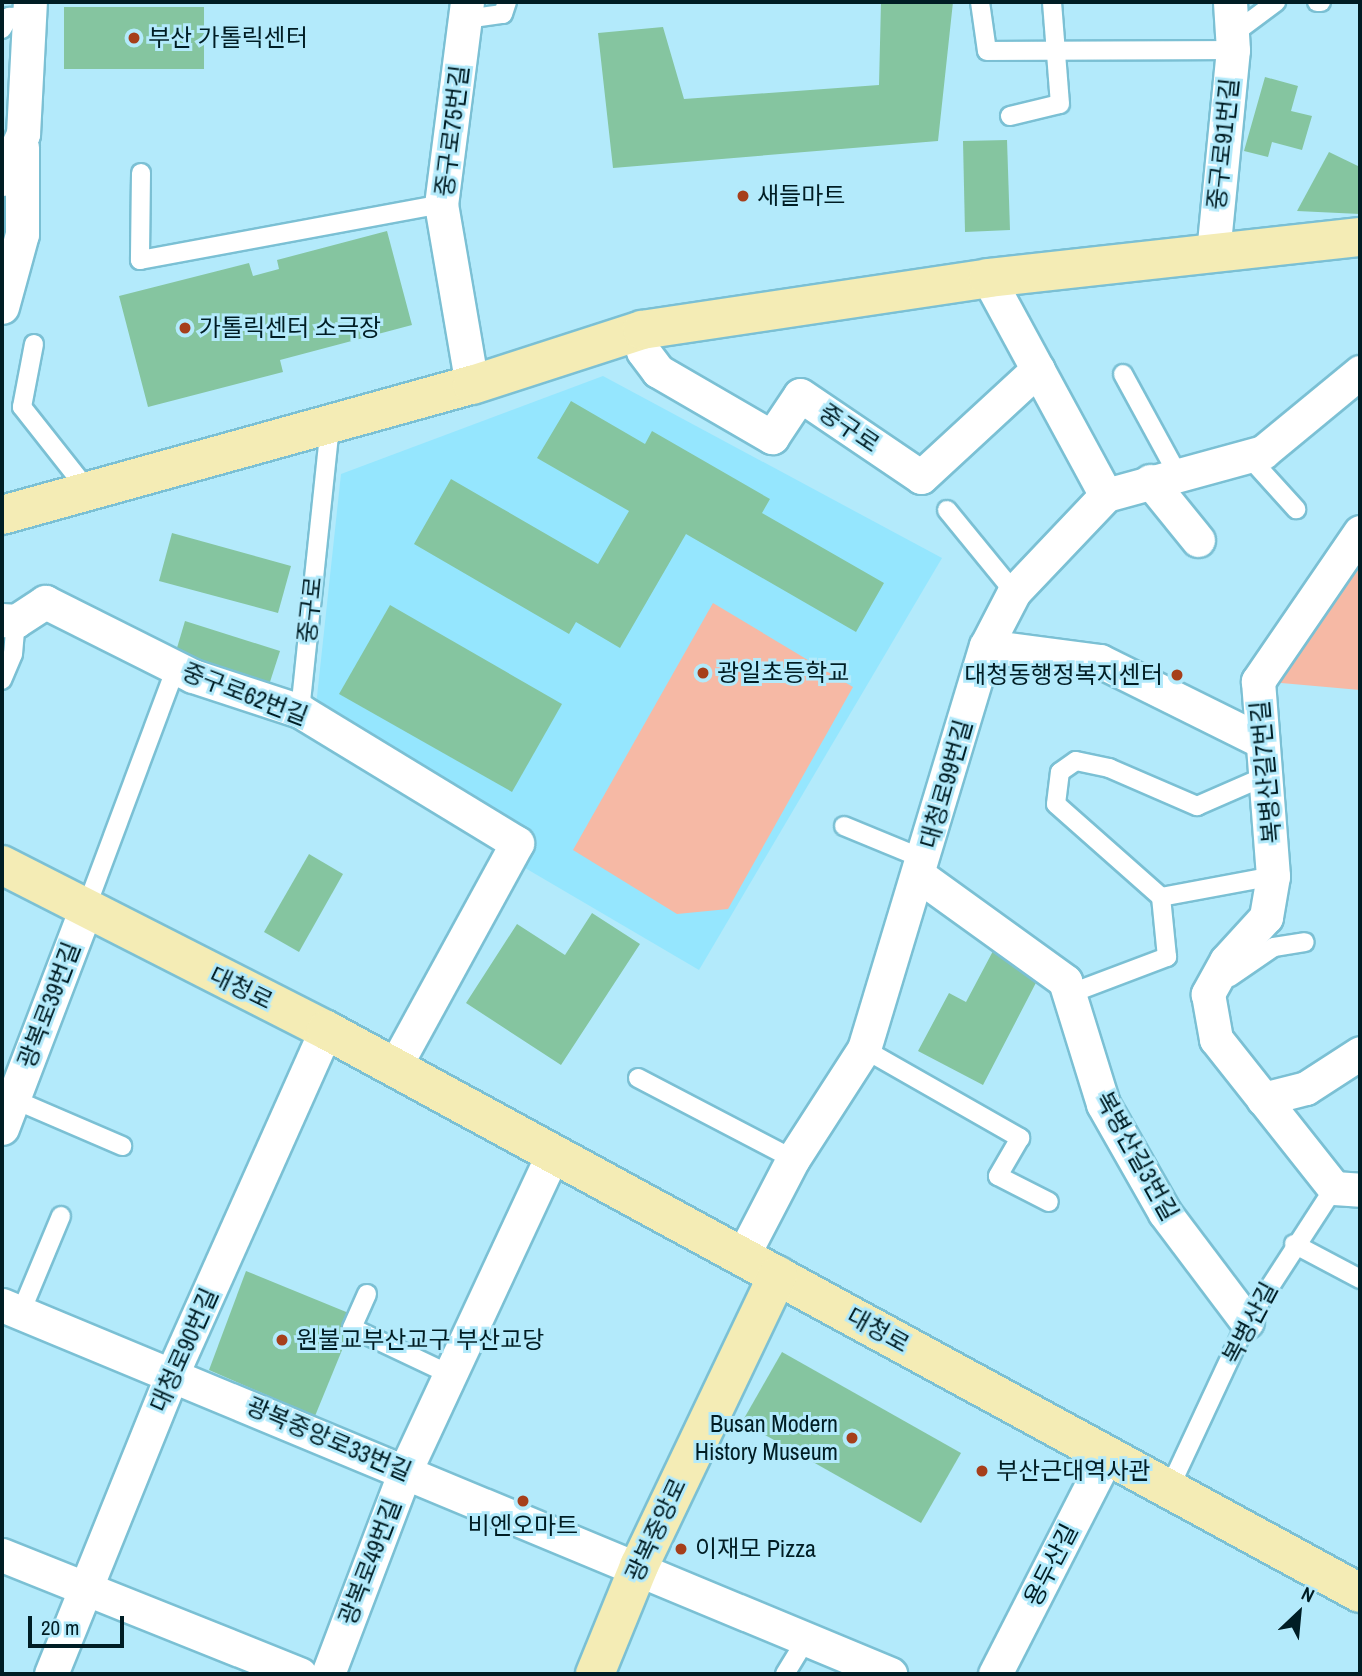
<!DOCTYPE html>
<meta charset="utf-8">
<style>
body{margin:0}
#map{position:relative;width:1362px;height:1676px;overflow:hidden;background:#b3eafb;font-family:"Archivo Narrow","Noto Sans KR",sans-serif}
div>[style]{position:absolute}
[style*='--x']{left:calc(var(--x)*1px);top:calc(var(--y)*1px);width:calc(var(--w)*1px);rotate:calc(var(--a)*1deg)}
.built>*{inset:0;background:#95e6fe}
.green>*{inset:0;background:#f6b9a5}
.building>*{inset:0;background:#85c5a0}
.roads{filter:drop-shadow(2px 0 #7bc0d4) drop-shadow(-2px 0 #7bc0d4) drop-shadow(0 2px #7bc0d4) drop-shadow(0 -2px #7bc0d4)}
.lane>*{height:18px;margin:-9px;padding:0 9px;transform-origin:9px;border-radius:9px;background:#fff}
.street>*{height:33px;margin:-16.5px;padding:0 16.5px;transform-origin:16.5px;border-radius:16.5px;background:#fff}
.secondary>*{height:38px;margin:-19px;padding:0 19px;transform-origin:19px;border-radius:19px;background:#f4ecb5}
.dots>*{width:19px;height:19px;translate:-50% -50%;box-sizing:border-box;border:4px solid #b3eafb;border-radius:50%}
span{translate:-50% -50%;white-space:nowrap;text-align:center;line-height:1.15;-webkit-text-stroke:6px #b3eafb;paint-order:stroke}
.poi-label{font-size:24px;color:#001d24}
.left{translate:0 -50%;text-align:left}
.right{translate:-100% -50%;text-align:right}
.street-label{font-size:24px;color:#001d24}
.frame{position:absolute;inset:0;border:4px solid #001d24;pointer-events:none}
.north{position:absolute;left:1264px;top:1578px;width:70px;height:70px;-webkit-text-stroke:5px #b3eafb;paint-order:stroke;rotate:26deg;font-size:19px;font-weight:700;line-height:28px;text-align:center;color:#001d24}
.north::after{content:'';display:block;margin:auto;width:24px;height:32px;background:#001d24;clip-path:polygon(50% 0,100% 100%,50% 72%,0 100%)}
.scale{position:absolute;left:28px;top:1616px;width:96px;height:32px;box-sizing:border-box;border:4px solid #001d24;border-top:0;padding-left:9px;font-size:21px;line-height:24px;white-space:nowrap;color:#001d24;-webkit-text-stroke:5px #b3eafb;paint-order:stroke}
</style>
<div id="map">
<div class="built">
<i style="clip-path:polygon(603px 376px,942px 558px,699px 970px,520px 865px,316px 706px,341px 474px)"></i>
</div>
<div class="green">
<i style="clip-path:polygon(1360px 532px,1360px 690px,1258px 681px)"></i>
<i style="clip-path:polygon(713px 603px,853px 687px,728px 909px,677px 914px,573px 850px)"></i>
</div>
<div class="building">
<i style="clip-path:polygon(881px 2px,953px 2px,938px 141px,613px 168px,598px 33px,663px 27px,684px 99px,879px 85px)"></i>
<i style="clip-path:polygon(64px 7px,204px 7px,204px 69px,64px 69px)"></i>
<i style="clip-path:polygon(1265px 77px,1298px 86px,1291px 111px,1312px 116px,1302px 150px,1272px 142px,1268px 157px,1244px 151px)"></i>
<i style="clip-path:polygon(1007px 140px,1010px 230px,965px 232px,963px 141px)"></i>
<i style="clip-path:polygon(1329px 152px,1360px 167px,1360px 214px,1297px 211px)"></i>
<i style="clip-path:polygon(387px 231px,412px 325px,280px 360px,283px 372px,148px 407px,119px 296px,249px 263px,253px 276px,279px 269px,277px 260px)"></i>
<i style="clip-path:polygon(571px 401px,645px 444px,652px 431px,770px 499px,762px 513px,884px 583px,856px 632px,686px 534px,620px 648px,576px 622px,569px 634px,414px 544px,451px 479px,598px 564px,629px 511px,537px 458px)"></i>
<i style="clip-path:polygon(172px 533px,291px 566px,278px 613px,159px 581px)"></i>
<i style="clip-path:polygon(390px 605px,562px 704px,512px 792px,339px 694px)"></i>
<i style="clip-path:polygon(185px 621px,280px 651px,268px 688px,174px 658px)"></i>
<i style="clip-path:polygon(309px 854px,343px 874px,299px 952px,264px 932px)"></i>
<i style="clip-path:polygon(592px 913px,640px 944px,561px 1065px,466px 1003px,517px 924px,565px 955px)"></i>
<i style="clip-path:polygon(993px 951px,1040px 975px,983px 1085px,918px 1051px,949px 993px,966px 1002px)"></i>
<i style="clip-path:polygon(246px 1271px,356px 1316px,315px 1416px,209px 1370px)"></i>
<i style="clip-path:polygon(782px 1352px,961px 1453px,921px 1523px,742px 1422px)"></i>
</div>
<div class="roads">
<div class="lane">
<i style="--x:980;--y:2;--w:49;--a:81.9"></i>
<i style="--x:987;--y:51;--w:246;--a:-0.2"></i>
<i style="--x:1317;--y:2;--w:4;--a:0"></i>
<i style="--x:466;--y:19;--w:37;--a:-8"></i>
<i style="--x:503;--y:14;--w:13;--a:-72"></i>
<i style="--x:2;--y:29;--w:14;--a:-60"></i>
<i style="--x:9;--y:17;--w:21;--a:-3"></i>
<i style="--x:1233;--y:34;--w:54;--a:-36.7"></i>
<i style="--x:1010;--y:116;--w:51;--a:-13.5"></i>
<i style="--x:1060;--y:104;--w:102;--a:-94.5"></i>
<i style="--x:141;--y:173;--w:87;--a:90.7"></i>
<i style="--x:140;--y:260;--w:306;--a:-10.5"></i>
<i style="--x:34;--y:344;--w:64;--a:100.8"></i>
<i style="--x:22;--y:407;--w:110;--a:51.7"></i>
<i style="--x:1123;--y:374;--w:113;--a:61.4"></i>
<i style="--x:1248;--y:456;--w:72;--a:47.8"></i>
<i style="--x:947;--y:510;--w:106;--a:50.7"></i>
<i style="--x:2;--y:680;--w:28;--a:-67"></i>
<i style="--x:13;--y:654;--w:33;--a:-85"></i>
<i style="--x:300;--y:711;--w:288;--a:-84"></i>
<i style="--x:844;--y:826;--w:87;--a:22.4"></i>
<i style="--x:1161;--y:897;--w:114;--a:-10.6"></i>
<i style="--x:85;--y:911;--w:259;--a:-69.5"></i>
<i style="--x:1230;--y:977;--w:53;--a:-34.3"></i>
<i style="--x:1274;--y:947;--w:31;--a:-9"></i>
<i style="--x:1069;--y:994;--w:105;--a:-20.7"></i>
<i style="--x:1167;--y:957;--w:60;--a:-95.7"></i>
<i style="--x:1161;--y:897;--w:140;--a:-138.5"></i>
<i style="--x:1056;--y:804;--w:32;--a:-83"></i>
<i style="--x:1060;--y:772;--w:19;--a:-35"></i>
<i style="--x:1076;--y:761;--w:34;--a:12"></i>
<i style="--x:1109;--y:768;--w:96;--a:23.4"></i>
<i style="--x:1197;--y:806;--w:75;--a:-23.5"></i>
<i style="--x:864;--y:1049;--w:180;--a:29.7"></i>
<i style="--x:1020;--y:1138;--w:44;--a:120.1"></i>
<i style="--x:998;--y:1176;--w:57;--a:27"></i>
<i style="--x:638;--y:1078;--w:175;--a:27.6"></i>
<i style="--x:13;--y:1099;--w:119;--a:23.3"></i>
<i style="--x:1294;--y:1244;--w:75;--a:27.9"></i>
<i style="--x:367;--y:1294;--w:37;--a:114"></i>
<i style="--x:352;--y:1328;--w:107;--a:25.4"></i>
<i style="--x:21;--y:1312;--w:104;--a:-67.4"></i>
<i style="--x:1169;--y:1489;--w:184;--a:-65"></i>
<i style="--x:1247;--y:1322;--w:160;--a:-57"></i>
<i style="--x:785;--y:1674;--w:42;--a:-58.6"></i>
</div>
<div class="street">
<i style="--x:467;--y:2;--w:204;--a:97.3"></i>
<i style="--x:441;--y:204;--w:184;--a:80.3"></i>
<i style="--x:2;--y:179;--w:50;--a:-65"></i>
<i style="--x:23;--y:134;--w:132;--a:-87"></i>
<i style="--x:1213;--y:253;--w:204;--a:-84.4"></i>
<i style="--x:1233;--y:50;--w:48;--a:-93.6"></i>
<i style="--x:988;--y:278;--w:247;--a:61.5"></i>
<i style="--x:2;--y:307;--w:76;--a:-74.7"></i>
<i style="--x:22;--y:234;--w:87;--a:-90"></i>
<i style="--x:642;--y:330;--w:21;--a:87"></i>
<i style="--x:643;--y:351;--w:25;--a:53"></i>
<i style="--x:658;--y:371;--w:132;--a:30.1"></i>
<i style="--x:772;--y:437;--w:50;--a:-56.3"></i>
<i style="--x:800;--y:395;--w:146;--a:34.1"></i>
<i style="--x:921;--y:477;--w:159;--a:-42.7"></i>
<i style="--x:1150;--y:481;--w:76;--a:50.9"></i>
<i style="--x:1360;--y:532;--w:181;--a:124.4"></i>
<i style="--x:1258;--y:681;--w:196;--a:85.6"></i>
<i style="--x:1273;--y:876;--w:42;--a:99.7"></i>
<i style="--x:1266;--y:917;--w:59;--a:132.3"></i>
<i style="--x:1226;--y:961;--w:38;--a:119"></i>
<i style="--x:1208;--y:994;--w:46;--a:79.9"></i>
<i style="--x:1216;--y:1039;--w:190;--a:51.6"></i>
<i style="--x:1334;--y:1188;--w:26;--a:4"></i>
<i style="--x:2;--y:620;--w:14;--a:4"></i>
<i style="--x:16;--y:621;--w:35;--a:-33"></i>
<i style="--x:45;--y:602;--w:165;--a:26.6"></i>
<i style="--x:193;--y:676;--w:113;--a:18.1"></i>
<i style="--x:300;--y:711;--w:254;--a:31.3"></i>
<i style="--x:517;--y:843;--w:256;--a:118.7"></i>
<i style="--x:986;--y:646;--w:115;--a:7.5"></i>
<i style="--x:1100;--y:661;--w:178;--a:26.4"></i>
<i style="--x:921;--y:877;--w:178;--a:35.8"></i>
<i style="--x:1065;--y:981;--w:129;--a:72.8"></i>
<i style="--x:1103;--y:1104;--w:125;--a:60.4"></i>
<i style="--x:1165;--y:1213;--w:136;--a:53"></i>
<i style="--x:1263;--y:1099;--w:44;--a:-14.3"></i>
<i style="--x:1306;--y:1088;--w:64;--a:-32.9"></i>
<i style="--x:2;--y:1128;--w:232;--a:-69.1"></i>
<i style="--x:743;--y:1255;--w:108;--a:-62.5"></i>
<i style="--x:793;--y:1159;--w:131;--a:-57.2"></i>
<i style="--x:864;--y:1049;--w:421;--a:-73.2"></i>
<i style="--x:986;--y:646;--w:61;--a:-62.6"></i>
<i style="--x:1014;--y:592;--w:134;--a:-46.5"></i>
<i style="--x:1106;--y:495;--w:163;--a:-15.3"></i>
<i style="--x:1263;--y:452;--w:126;--a:-39.5"></i>
<i style="--x:2;--y:1305;--w:962;--a:22.56"></i>
<i style="--x:2;--y:1555;--w:321;--a:21.8"></i>
<i style="--x:51;--y:1674;--w:323;--a:-68"></i>
<i style="--x:172;--y:1374;--w:377;--a:-65.9"></i>
<i style="--x:328;--y:1674;--w:217;--a:-69.2"></i>
<i style="--x:405;--y:1471;--w:350;--a:-65"></i>
<i style="--x:995;--y:1674;--w:246;--a:-62.9"></i>
</div>
<div class="secondary">
<i style="--x:2;--y:515;--w:488;--a:-15.5"></i>
<i style="--x:472;--y:385;--w:179;--a:-17.9"></i>
<i style="--x:642;--y:330;--w:350;--a:-8.5"></i>
<i style="--x:988;--y:278;--w:374;--a:-6.3"></i>
<i style="--x:2;--y:865;--w:364;--a:27"></i>
<i style="--x:326;--y:1030;--w:1177;--a:28.57"></i>
<i style="--x:595;--y:1674;--w:117;--a:-67.8"></i>
<i style="--x:639;--y:1566;--w:322;--a:-64.5"></i>
</div>
</div>
<div class="dots">
<i style="left:134px;top:38px;background:#a63f1b"></i>
<i style="left:743px;top:196px;background:#a63f1b"></i>
<i style="left:185px;top:328px;background:#a63f1b"></i>
<i style="left:703px;top:673px;background:#a63f1b"></i>
<i style="left:1177px;top:675px;background:#a63f1b"></i>
<i style="left:282px;top:1340px;background:#a63f1b"></i>
<i style="left:852px;top:1438px;background:#a63f1b"></i>
<i style="left:982px;top:1471px;background:#a63f1b"></i>
<i style="left:523px;top:1501px;background:#a63f1b"></i>
<i style="left:681px;top:1549px;background:#a63f1b"></i>
</div>
<div class="poi-label">
<span class="left" style="left:148px;top:38px">부산 가톨릭센터</span>
<span class="left" style="left:757px;top:196px">새들마트</span>
<span class="left" style="left:199px;top:328px">가톨릭센터 소극장</span>
<span class="left" style="left:717px;top:673px">광일초등학교</span>
<span class="right" style="left:1163px;top:675px">대청동행정복지센터</span>
<span class="left" style="left:296px;top:1340px">원불교부산교구 부산교당</span>
<span class="right" style="left:838px;top:1438px">Busan Modern<br>History Museum</span>
<span class="left" style="left:996px;top:1471px">부산근대역사관</span>
<span style="left:523px;top:1526px">비엔오마트</span>
<span class="left" style="left:695px;top:1549px">이재모 Pizza</span>
</div>
<div class="street-label">
<span style="left:452px;top:131px;rotate:-83deg">중구로75번길</span>
<span style="left:1223px;top:144px;rotate:-84deg">중구로91번길</span>
<span style="left:849px;top:428px;rotate:34deg">중구로</span>
<span style="left:310px;top:610px;rotate:-84deg">중구로</span>
<span style="left:245px;top:694px;rotate:21deg">중구로62번길</span>
<span style="left:1266px;top:772px;rotate:-95deg">복병산길7번길</span>
<span style="left:946px;top:784px;rotate:-74deg">대청로99번길</span>
<span style="left:241px;top:988px;rotate:26deg">대청로</span>
<span style="left:49px;top:1005px;rotate:-69deg">광복로39번길</span>
<span style="left:1137px;top:1156px;rotate:61deg">복병산길3번길</span>
<span style="left:1250px;top:1323px;rotate:-62deg">복병산길</span>
<span style="left:878px;top:1330px;rotate:29deg">대청로</span>
<span style="left:184px;top:1350px;rotate:-66deg">대청로90번길</span>
<span style="left:329px;top:1439px;rotate:23deg">광복중앙로33번길</span>
<span style="left:656px;top:1530px;rotate:-65deg">광복중앙로</span>
<span style="left:370px;top:1562px;rotate:-69deg">광복로49번길</span>
<span style="left:1051px;top:1565px;rotate:-63deg">용두산길</span>
</div>
<div class="frame"></div>
<div class="north">N</div>
<div class="scale">20 m</div>
</div>
